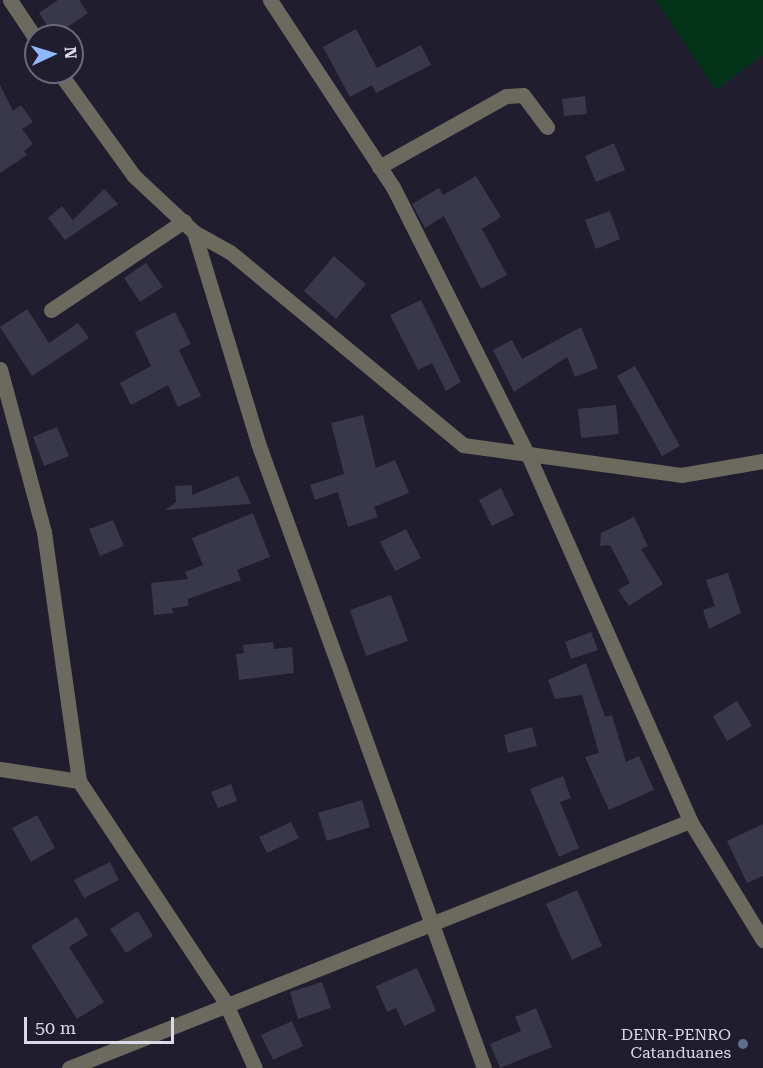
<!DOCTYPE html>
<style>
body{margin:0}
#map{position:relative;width:763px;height:1068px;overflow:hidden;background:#201d2f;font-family:"Roboto Serif",serif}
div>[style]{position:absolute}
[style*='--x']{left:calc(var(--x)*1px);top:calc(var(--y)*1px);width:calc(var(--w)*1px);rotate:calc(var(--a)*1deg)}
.green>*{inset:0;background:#033419}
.building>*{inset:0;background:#39374a}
.minor>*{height:15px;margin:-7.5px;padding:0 7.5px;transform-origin:7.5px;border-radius:7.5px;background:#6c695f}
.dots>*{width:16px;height:16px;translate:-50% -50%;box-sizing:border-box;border:3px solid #201d2f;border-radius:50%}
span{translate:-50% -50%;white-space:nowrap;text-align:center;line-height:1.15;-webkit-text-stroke:4.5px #201d2f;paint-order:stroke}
.poi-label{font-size:16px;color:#dbdae7}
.right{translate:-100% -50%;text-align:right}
.north{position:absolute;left:24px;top:24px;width:60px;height:60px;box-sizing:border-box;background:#201d2f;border:2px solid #6b6979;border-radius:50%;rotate:86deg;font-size:16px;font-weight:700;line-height:24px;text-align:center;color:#dbdae7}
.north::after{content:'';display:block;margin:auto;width:21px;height:27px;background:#8fb8fd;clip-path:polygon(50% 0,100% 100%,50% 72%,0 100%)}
.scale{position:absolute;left:24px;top:1017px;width:150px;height:27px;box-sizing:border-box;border:3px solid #dbdae7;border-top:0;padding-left:8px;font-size:18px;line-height:21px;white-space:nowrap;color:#dbdae7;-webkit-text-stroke:4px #201d2f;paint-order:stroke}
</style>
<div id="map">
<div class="green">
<i style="clip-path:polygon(656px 0,763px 0,763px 55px,716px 90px)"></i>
</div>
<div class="building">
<i style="clip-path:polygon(58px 0,79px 0,88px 13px,54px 36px,39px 13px)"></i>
<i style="clip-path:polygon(356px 29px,377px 68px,421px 45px,431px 65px,376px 93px,372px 85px,350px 97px,323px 47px)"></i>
<i style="clip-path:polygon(0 85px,13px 111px,21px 105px,33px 122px,22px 129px,33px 144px,24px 151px,27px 155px,0 173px)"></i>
<i style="clip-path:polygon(585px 96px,587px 114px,564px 116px,562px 99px)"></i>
<i style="clip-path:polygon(614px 143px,625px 170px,596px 182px,585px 156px)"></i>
<i style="clip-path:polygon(476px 176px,501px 217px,482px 229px,507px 275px,481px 289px,444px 216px,425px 228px,412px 204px,439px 188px,443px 195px)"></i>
<i style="clip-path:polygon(104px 189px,118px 204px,65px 240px,48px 218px,62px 206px,73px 220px)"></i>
<i style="clip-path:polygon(610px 211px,620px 239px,596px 249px,585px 220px)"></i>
<i style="clip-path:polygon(334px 256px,366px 284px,336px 319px,304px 291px)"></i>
<i style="clip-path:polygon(146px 263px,163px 287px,140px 302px,124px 278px)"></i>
<i style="clip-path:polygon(421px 300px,461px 382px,446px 391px,432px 363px,418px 370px,390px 315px)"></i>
<i style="clip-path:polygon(27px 309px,49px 343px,78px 323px,89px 338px,32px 376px,0 327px)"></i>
<i style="clip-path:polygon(175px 312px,191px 344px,179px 350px,201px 396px,178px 407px,168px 385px,131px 405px,120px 383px,151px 366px,135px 332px)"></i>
<i style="clip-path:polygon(581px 327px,598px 368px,575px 377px,567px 357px,514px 392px,493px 350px,512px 340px,522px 359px)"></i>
<i style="clip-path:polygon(635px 366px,680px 446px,662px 456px,617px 376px)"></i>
<i style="clip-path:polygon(616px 405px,619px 434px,581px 438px,578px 409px)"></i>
<i style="clip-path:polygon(363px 415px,376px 468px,395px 460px,409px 493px,374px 507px,378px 517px,348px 527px,338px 492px,315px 500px,310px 485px,344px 474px,331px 423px)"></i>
<i style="clip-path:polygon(57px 427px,69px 456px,44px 466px,33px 437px)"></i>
<i style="clip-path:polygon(238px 476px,251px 504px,165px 510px,176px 502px,175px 486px,192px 485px,192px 495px)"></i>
<i style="clip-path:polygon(501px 488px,514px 515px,492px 526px,479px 500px)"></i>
<i style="clip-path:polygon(253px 513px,270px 557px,237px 570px,241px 580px,188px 599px,188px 606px,172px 608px,173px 613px,154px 615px,151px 583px,188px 579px,185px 572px,203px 565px,192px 538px)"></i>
<i style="clip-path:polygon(634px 517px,648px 546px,641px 549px,663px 584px,629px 606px,618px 590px,630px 583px,610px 545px,600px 546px,601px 533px)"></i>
<i style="clip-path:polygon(113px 520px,124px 546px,100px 556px,89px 529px)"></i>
<i style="clip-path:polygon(406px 529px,421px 558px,395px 571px,380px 542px)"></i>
<i style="clip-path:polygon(728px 573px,741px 613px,709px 629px,703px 610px,715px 606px,706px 580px)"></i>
<i style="clip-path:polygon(391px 595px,408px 641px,366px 656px,350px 610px)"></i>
<i style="clip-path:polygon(591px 632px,598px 650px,571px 659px,565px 642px)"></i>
<i style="clip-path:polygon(273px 642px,274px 649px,292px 647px,294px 673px,239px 680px,236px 654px,244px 653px,243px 645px)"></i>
<i style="clip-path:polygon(586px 663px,605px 717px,612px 715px,626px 762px,639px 756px,654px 790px,609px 810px,585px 757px,599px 753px,582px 695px,555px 699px,548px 680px)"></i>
<i style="clip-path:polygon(737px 701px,752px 726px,727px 741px,713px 716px)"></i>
<i style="clip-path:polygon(532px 727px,537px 746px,508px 753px,504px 735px)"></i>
<i style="clip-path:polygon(563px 776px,571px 798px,560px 802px,579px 848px,559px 857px,530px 789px)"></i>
<i style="clip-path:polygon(231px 784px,237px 801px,218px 808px,211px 792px)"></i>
<i style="clip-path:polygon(362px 800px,370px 827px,327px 841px,318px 813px)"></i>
<i style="clip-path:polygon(37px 815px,55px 848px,31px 862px,12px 828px)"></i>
<i style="clip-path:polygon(291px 822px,299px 838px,267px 853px,259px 837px)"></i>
<i style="clip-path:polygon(763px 824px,763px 876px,747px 883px,727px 841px)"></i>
<i style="clip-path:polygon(110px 862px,119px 880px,84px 898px,74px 880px)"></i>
<i style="clip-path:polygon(577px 890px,602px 946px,572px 960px,546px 904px)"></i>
<i style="clip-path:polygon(138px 911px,153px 936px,126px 953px,110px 929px)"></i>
<i style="clip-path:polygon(77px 917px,88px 935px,69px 947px,104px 1002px,77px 1019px,31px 946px)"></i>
<i style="clip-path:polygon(417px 968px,436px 1011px,404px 1026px,396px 1008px,387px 1012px,376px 986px)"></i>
<i style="clip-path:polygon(322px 982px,331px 1008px,298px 1019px,290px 992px)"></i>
<i style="clip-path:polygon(536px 1008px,552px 1047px,500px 1068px,490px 1044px,521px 1031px,515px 1017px)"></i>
<i style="clip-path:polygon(292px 1021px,303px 1046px,273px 1060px,261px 1035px)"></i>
</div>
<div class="minor">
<i style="--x:10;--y:0;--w:47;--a:56.3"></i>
<i style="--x:270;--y:0;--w:224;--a:56.7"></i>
<i style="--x:393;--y:187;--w:302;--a:63.3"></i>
<i style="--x:529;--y:457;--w:398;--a:66.1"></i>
<i style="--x:690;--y:821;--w:140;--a:58.5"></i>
<i style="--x:59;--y:72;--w:128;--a:54.2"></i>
<i style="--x:134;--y:176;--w:82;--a:43"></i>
<i style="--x:194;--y:232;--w:41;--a:29.1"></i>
<i style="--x:230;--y:252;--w:303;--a:39.6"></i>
<i style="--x:463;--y:445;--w:220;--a:7.8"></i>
<i style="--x:681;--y:475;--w:83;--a:-9.7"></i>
<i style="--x:379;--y:167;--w:145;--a:-29.2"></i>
<i style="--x:506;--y:96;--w:17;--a:-3"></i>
<i style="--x:523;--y:95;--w:40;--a:53"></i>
<i style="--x:194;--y:232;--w:220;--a:73.1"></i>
<i style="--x:258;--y:443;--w:665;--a:70.12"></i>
<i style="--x:51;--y:310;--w:160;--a:-33.8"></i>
<i style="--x:0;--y:369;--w:169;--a:74.9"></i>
<i style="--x:44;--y:532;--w:251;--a:82"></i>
<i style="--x:79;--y:781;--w:265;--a:56.5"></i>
<i style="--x:225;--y:1002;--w:72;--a:65.6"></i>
<i style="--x:0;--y:769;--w:80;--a:8.6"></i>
<i style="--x:69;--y:1068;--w:668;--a:-21.69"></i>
</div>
<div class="dots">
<i style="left:743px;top:1044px;background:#5c6f8a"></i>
</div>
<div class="poi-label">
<span class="right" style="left:731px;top:1044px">DENR-PENRO<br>Catanduanes</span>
</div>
<div class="north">N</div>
<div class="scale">50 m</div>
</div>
